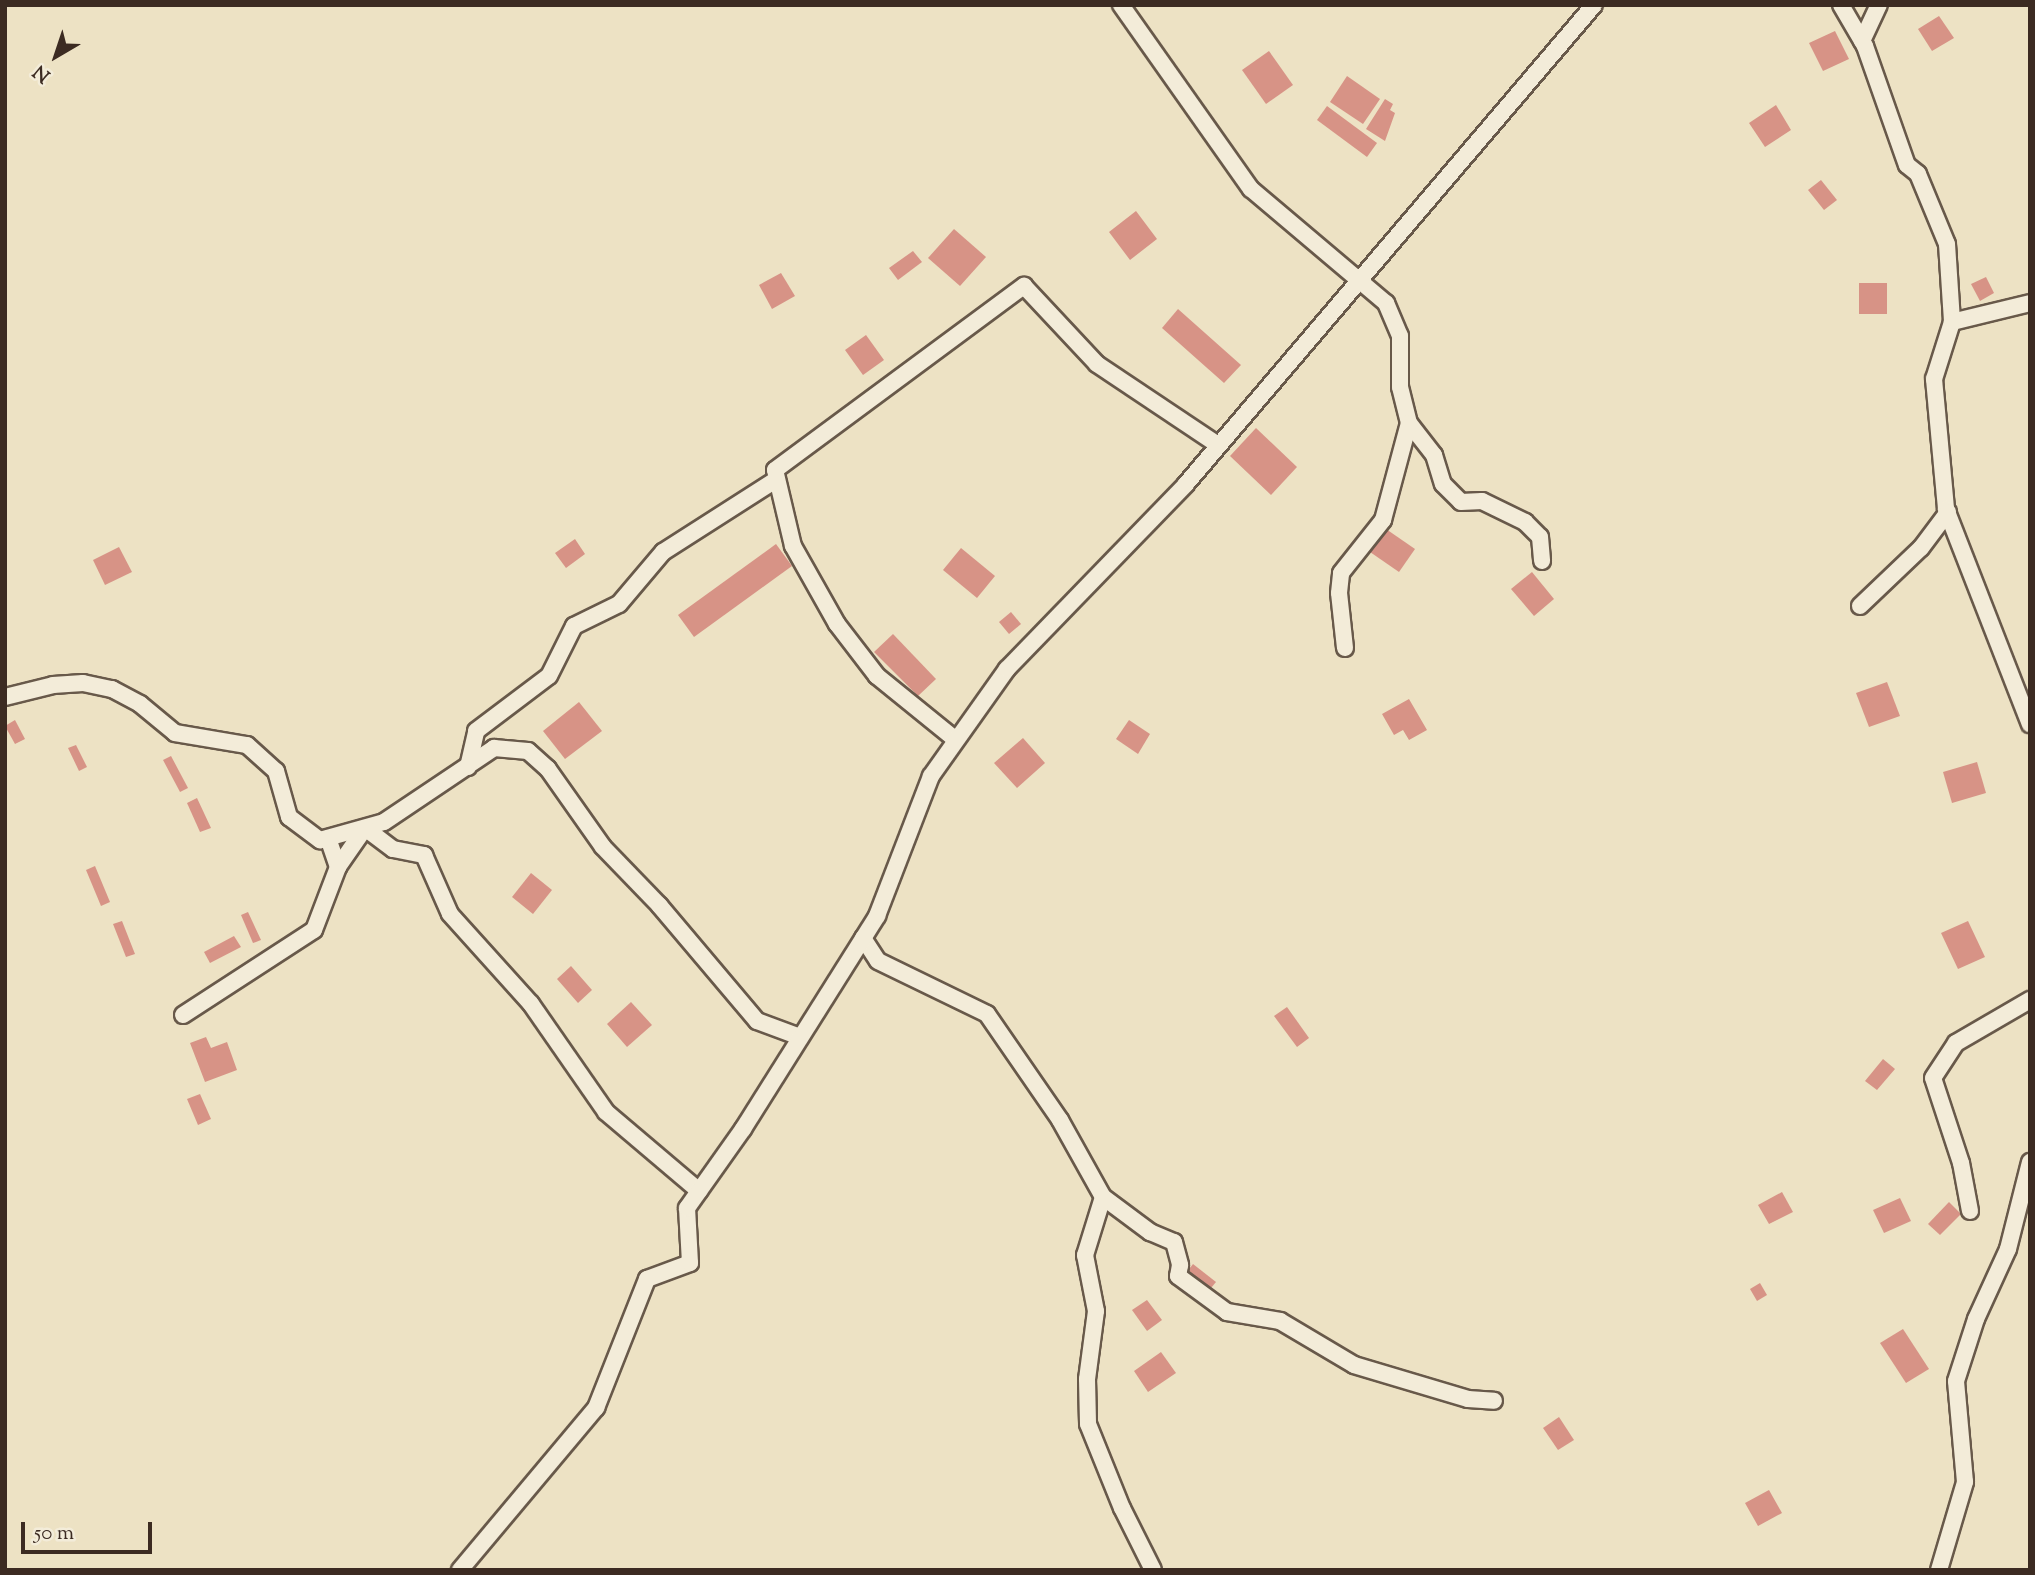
<!DOCTYPE html>
<style>
body{margin:0}
#map{position:relative;width:2035px;height:1575px;overflow:hidden;background:#ede2c4;font-family:"Sorts Mill Goudy",serif}
div>[style]{position:absolute}
[style*='--x']{left:calc(var(--x)*1px);top:calc(var(--y)*1px);width:calc(var(--w)*1px);rotate:calc(var(--a)*1deg)}
.building>*{inset:0;background:#d79386}
.roads{filter:drop-shadow(2px 0 #68594a) drop-shadow(-2px 0 #68594a) drop-shadow(0 2px #68594a) drop-shadow(0 -2px #68594a)}
.minor>*{height:16px;margin:-8px;padding:0 8px;transform-origin:8px;border-radius:8px;background:#f3ecd9}
span{translate:-50% -50%;white-space:nowrap;text-align:center;line-height:1.15;-webkit-text-stroke:5px #f3ecd9;paint-order:stroke}
.frame{position:absolute;inset:0;border:7px solid #3c2b22;pointer-events:none}
.north{position:absolute;left:21px;top:21px;width:70px;height:70px;-webkit-text-stroke:5px #f3ecd9;paint-order:stroke;rotate:219deg;font-size:19px;font-weight:700;line-height:28px;text-align:center;color:#3c2b22}
.north::after{content:'';display:block;margin:auto;width:24px;height:32px;background:#3c2b22;clip-path:polygon(50% 0,100% 100%,50% 72%,0 100%)}
.scale{position:absolute;left:21px;top:1522px;width:131px;height:32px;box-sizing:border-box;border:4px solid #3c2b22;border-top:0;padding-left:9px;font-size:21px;line-height:24px;white-space:nowrap;color:#3c2b22;-webkit-text-stroke:5px #f3ecd9;paint-order:stroke}
</style>
<div id="map">
<div class="building">
<i style="clip-path:polygon(1939px 16px,1954px 38px,1932px 51px,1918px 29px)"></i>
<i style="clip-path:polygon(1835px 31px,1849px 59px,1823px 71px,1809px 43px)"></i>
<i style="clip-path:polygon(1269px 51px,1293px 85px,1266px 104px,1242px 70px)"></i>
<i style="clip-path:polygon(1347px 76px,1380px 99px,1363px 124px,1330px 102px)"></i>
<i style="clip-path:polygon(1385px 99px,1393px 104px,1390px 110px,1395px 113px,1385px 141px,1366px 129px)"></i>
<i style="clip-path:polygon(1776px 105px,1791px 130px,1765px 147px,1749px 123px)"></i>
<i style="clip-path:polygon(1327px 106px,1377px 143px,1367px 157px,1317px 120px)"></i>
<i style="clip-path:polygon(1821px 180px,1837px 200px,1824px 210px,1808px 190px)"></i>
<i style="clip-path:polygon(1136px 211px,1157px 239px,1130px 260px,1109px 232px)"></i>
<i style="clip-path:polygon(954px 229px,986px 257px,960px 286px,928px 258px)"></i>
<i style="clip-path:polygon(913px 251px,922px 262px,898px 280px,889px 268px)"></i>
<i style="clip-path:polygon(781px 273px,795px 296px,772px 309px,759px 285px)"></i>
<i style="clip-path:polygon(1986px 277px,1994px 293px,1980px 301px,1971px 284px)"></i>
<i style="clip-path:polygon(1859px 283px,1887px 283px,1887px 314px,1859px 314px)"></i>
<i style="clip-path:polygon(1178px 309px,1241px 365px,1224px 383px,1162px 328px)"></i>
<i style="clip-path:polygon(866px 335px,884px 360px,863px 375px,845px 350px)"></i>
<i style="clip-path:polygon(1256px 428px,1297px 467px,1271px 495px,1230px 456px)"></i>
<i style="clip-path:polygon(1386px 529px,1415px 549px,1399px 572px,1370px 552px)"></i>
<i style="clip-path:polygon(575px 539px,585px 554px,566px 568px,555px 553px)"></i>
<i style="clip-path:polygon(776px 544px,792px 566px,694px 637px,678px 615px)"></i>
<i style="clip-path:polygon(119px 547px,132px 572px,105px 585px,93px 560px)"></i>
<i style="clip-path:polygon(961px 548px,995px 576px,977px 598px,943px 570px)"></i>
<i style="clip-path:polygon(1532px 572px,1554px 599px,1534px 616px,1511px 589px)"></i>
<i style="clip-path:polygon(1011px 612px,1021px 624px,1009px 634px,999px 622px)"></i>
<i style="clip-path:polygon(893px 634px,936px 679px,918px 696px,874px 652px)"></i>
<i style="clip-path:polygon(1887px 682px,1900px 716px,1869px 727px,1856px 693px)"></i>
<i style="clip-path:polygon(1409px 699px,1427px 730px,1409px 740px,1403px 730px,1394px 735px,1382px 714px)"></i>
<i style="clip-path:polygon(579px 702px,602px 731px,565px 759px,543px 731px)"></i>
<i style="clip-path:polygon(15px 720px,25px 739px,15px 744px,5px 726px)"></i>
<i style="clip-path:polygon(1129px 720px,1150px 734px,1138px 754px,1116px 739px)"></i>
<i style="clip-path:polygon(1023px 738px,1045px 763px,1017px 788px,994px 763px)"></i>
<i style="clip-path:polygon(76px 745px,87px 767px,79px 771px,68px 748px)"></i>
<i style="clip-path:polygon(171px 756px,188px 788px,180px 792px,163px 760px)"></i>
<i style="clip-path:polygon(1977px 762px,1986px 793px,1952px 803px,1943px 772px)"></i>
<i style="clip-path:polygon(197px 798px,211px 828px,200px 832px,187px 803px)"></i>
<i style="clip-path:polygon(95px 866px,110px 902px,101px 906px,86px 870px)"></i>
<i style="clip-path:polygon(531px 873px,552px 890px,533px 914px,512px 897px)"></i>
<i style="clip-path:polygon(248px 912px,261px 940px,253px 943px,241px 915px)"></i>
<i style="clip-path:polygon(122px 921px,135px 954px,126px 957px,113px 924px)"></i>
<i style="clip-path:polygon(1968px 921px,1985px 957px,1958px 969px,1941px 933px)"></i>
<i style="clip-path:polygon(234px 936px,241px 947px,210px 963px,204px 952px)"></i>
<i style="clip-path:polygon(571px 966px,592px 990px,578px 1003px,557px 979px)"></i>
<i style="clip-path:polygon(631px 1002px,652px 1025px,627px 1047px,607px 1024px)"></i>
<i style="clip-path:polygon(1287px 1007px,1309px 1038px,1297px 1047px,1274px 1016px)"></i>
<i style="clip-path:polygon(206px 1037px,211px 1048px,227px 1042px,237px 1070px,205px 1082px,190px 1043px)"></i>
<i style="clip-path:polygon(1883px 1059px,1895px 1069px,1877px 1090px,1865px 1081px)"></i>
<i style="clip-path:polygon(200px 1094px,211px 1119px,198px 1125px,187px 1099px)"></i>
<i style="clip-path:polygon(1782px 1192px,1793px 1212px,1769px 1224px,1758px 1205px)"></i>
<i style="clip-path:polygon(1900px 1198px,1911px 1221px,1884px 1233px,1873px 1210px)"></i>
<i style="clip-path:polygon(1949px 1202px,1961px 1214px,1940px 1235px,1928px 1224px)"></i>
<i style="clip-path:polygon(1193px 1264px,1216px 1282px,1206px 1294px,1184px 1276px)"></i>
<i style="clip-path:polygon(1760px 1283px,1767px 1295px,1757px 1301px,1750px 1289px)"></i>
<i style="clip-path:polygon(1147px 1300px,1162px 1320px,1147px 1331px,1132px 1310px)"></i>
<i style="clip-path:polygon(1903px 1329px,1929px 1369px,1906px 1383px,1880px 1343px)"></i>
<i style="clip-path:polygon(1161px 1352px,1176px 1373px,1148px 1392px,1134px 1371px)"></i>
<i style="clip-path:polygon(1559px 1417px,1574px 1440px,1558px 1450px,1543px 1428px)"></i>
<i style="clip-path:polygon(1769px 1490px,1782px 1513px,1758px 1526px,1745px 1503px)"></i>
</div>
<div class="roads">
<div class="minor">
<i style="--x:1121;--y:5;--w:225;--a:54.8"></i>
<i style="--x:1251;--y:189;--w:177;--a:40.2"></i>
<i style="--x:1386;--y:303;--w:36;--a:67"></i>
<i style="--x:1400;--y:336;--w:51;--a:90"></i>
<i style="--x:1400;--y:387;--w:37;--a:76"></i>
<i style="--x:1409;--y:423;--w:41;--a:52"></i>
<i style="--x:1434;--y:455;--w:30;--a:73"></i>
<i style="--x:1443;--y:484;--w:25;--a:45"></i>
<i style="--x:1461;--y:502;--w:21;--a:-3"></i>
<i style="--x:1482;--y:501;--w:48;--a:26"></i>
<i style="--x:1525;--y:522;--w:21;--a:45"></i>
<i style="--x:1540;--y:537;--w:24;--a:85"></i>
<i style="--x:1841;--y:5;--w:48;--a:59.7"></i>
<i style="--x:1865;--y:46;--w:126;--a:70.6"></i>
<i style="--x:1907;--y:165;--w:14;--a:39"></i>
<i style="--x:1918;--y:174;--w:76;--a:67.5"></i>
<i style="--x:1947;--y:244;--w:78;--a:86.3"></i>
<i style="--x:1952;--y:322;--w:60;--a:107.5"></i>
<i style="--x:1934;--y:379;--w:131;--a:84.7"></i>
<i style="--x:1946;--y:509;--w:231;--a:68.7"></i>
<i style="--x:1862;--y:41;--w:40;--a:-65"></i>
<i style="--x:1952;--y:322;--w:80;--a:-13.7"></i>
<i style="--x:1860;--y:606;--w:84;--a:-43.6"></i>
<i style="--x:1921;--y:548;--w:45;--a:-53.1"></i>
<i style="--x:1345;--y:648;--w:55;--a:-96.2"></i>
<i style="--x:1339;--y:593;--w:20;--a:-84"></i>
<i style="--x:1341;--y:573;--w:68;--a:-51.6"></i>
<i style="--x:1383;--y:520;--w:100;--a:-75"></i>
<i style="--x:5;--y:697;--w:49;--a:-14"></i>
<i style="--x:53;--y:685;--w:30;--a:-4"></i>
<i style="--x:83;--y:683;--w:30;--a:12"></i>
<i style="--x:112;--y:689;--w:32;--a:28"></i>
<i style="--x:140;--y:704;--w:45;--a:39.6"></i>
<i style="--x:175;--y:733;--w:73;--a:9.5"></i>
<i style="--x:247;--y:745;--w:39;--a:42"></i>
<i style="--x:276;--y:771;--w:48;--a:74.2"></i>
<i style="--x:289;--y:817;--w:39;--a:37"></i>
<i style="--x:320;--y:840;--w:66;--a:-15.7"></i>
<i style="--x:384;--y:822;--w:133;--a:-33.9"></i>
<i style="--x:494;--y:748;--w:34;--a:5"></i>
<i style="--x:528;--y:751;--w:27;--a:42"></i>
<i style="--x:548;--y:769;--w:95;--a:54.8"></i>
<i style="--x:603;--y:847;--w:81;--a:46"></i>
<i style="--x:659;--y:905;--w:152;--a:49.8"></i>
<i style="--x:757;--y:1021;--w:46;--a:20.4"></i>
<i style="--x:956;--y:740;--w:102;--a:-141"></i>
<i style="--x:877;--y:676;--w:66;--a:-127.6"></i>
<i style="--x:837;--y:624;--w:90;--a:-119.4"></i>
<i style="--x:793;--y:546;--w:78;--a:-103.3"></i>
<i style="--x:775;--y:470;--w:310;--a:-36.5"></i>
<i style="--x:1024;--y:286;--w:107;--a:46.9"></i>
<i style="--x:1097;--y:364;--w:146;--a:33.8"></i>
<i style="--x:468;--y:767;--w:37;--a:-77"></i>
<i style="--x:476;--y:731;--w:91;--a:-37"></i>
<i style="--x:549;--y:676;--w:56;--a:-63.4"></i>
<i style="--x:574;--y:626;--w:50;--a:-26.1"></i>
<i style="--x:619;--y:604;--w:68;--a:-49.8"></i>
<i style="--x:663;--y:552;--w:135;--a:-32.6"></i>
<i style="--x:328;--y:838;--w:31;--a:71"></i>
<i style="--x:338;--y:867;--w:47;--a:-55.3"></i>
<i style="--x:365;--y:828;--w:35;--a:37"></i>
<i style="--x:393;--y:849;--w:32;--a:11"></i>
<i style="--x:424;--y:855;--w:64;--a:66.2"></i>
<i style="--x:450;--y:914;--w:121;--a:48"></i>
<i style="--x:531;--y:1004;--w:131;--a:55.2"></i>
<i style="--x:606;--y:1112;--w:122;--a:40.3"></i>
<i style="--x:863;--y:938;--w:27;--a:57"></i>
<i style="--x:878;--y:961;--w:121;--a:25.9"></i>
<i style="--x:987;--y:1014;--w:129;--a:55.4"></i>
<i style="--x:1060;--y:1120;--w:88;--a:60.8"></i>
<i style="--x:1103;--y:1197;--w:61;--a:107.2"></i>
<i style="--x:1085;--y:1255;--w:57;--a:78.9"></i>
<i style="--x:1096;--y:1311;--w:69;--a:97.5"></i>
<i style="--x:1087;--y:1379;--w:45;--a:88.7"></i>
<i style="--x:1088;--y:1424;--w:91;--a:68"></i>
<i style="--x:1122;--y:1508;--w:69;--a:63.4"></i>
<i style="--x:183;--y:1015;--w:156;--a:-33"></i>
<i style="--x:314;--y:930;--w:67;--a:-69.1"></i>
<i style="--x:1103;--y:1197;--w:59;--a:36.7"></i>
<i style="--x:1150;--y:1232;--w:26;--a:23"></i>
<i style="--x:1174;--y:1242;--w:24;--a:75"></i>
<i style="--x:1180;--y:1265;--w:11;--a:100"></i>
<i style="--x:1178;--y:1276;--w:61;--a:36.3"></i>
<i style="--x:1227;--y:1312;--w:54;--a:9.6"></i>
<i style="--x:1280;--y:1321;--w:86;--a:30.7"></i>
<i style="--x:1354;--y:1365;--w:119;--a:16.6"></i>
<i style="--x:1468;--y:1399;--w:26;--a:4"></i>
<i style="--x:1970;--y:1211;--w:49;--a:-100.6"></i>
<i style="--x:1961;--y:1163;--w:89;--a:-108.2"></i>
<i style="--x:1933;--y:1078;--w:42;--a:-56.7"></i>
<i style="--x:1956;--y:1043;--w:86;--a:-30.2"></i>
<i style="--x:460;--y:1570;--w:212;--a:-50"></i>
<i style="--x:596;--y:1408;--w:139;--a:-68.4"></i>
<i style="--x:647;--y:1279;--w:46;--a:-20.4"></i>
<i style="--x:690;--y:1263;--w:55;--a:-93.1"></i>
<i style="--x:687;--y:1208;--w:97;--a:-54.7"></i>
<i style="--x:743;--y:1129;--w:252;--a:-57.8"></i>
<i style="--x:877;--y:916;--w:150;--a:-68.9"></i>
<i style="--x:931;--y:776;--w:131;--a:-54.6"></i>
<i style="--x:1007;--y:669;--w:257;--a:-45.9"></i>
<i style="--x:1186;--y:484;--w:629;--a:-49.58"></i>
<i style="--x:1939;--y:1570;--w:92;--a:-73.5"></i>
<i style="--x:1965;--y:1482;--w:101;--a:-95.1"></i>
<i style="--x:1956;--y:1381;--w:65;--a:-72.1"></i>
<i style="--x:1976;--y:1319;--w:77;--a:-65.4"></i>
<i style="--x:2008;--y:1249;--w:90;--a:-75.8"></i>
</div>
</div>
<div class="frame"></div>
<div class="north">N</div>
<div class="scale">50 m</div>
</div>
